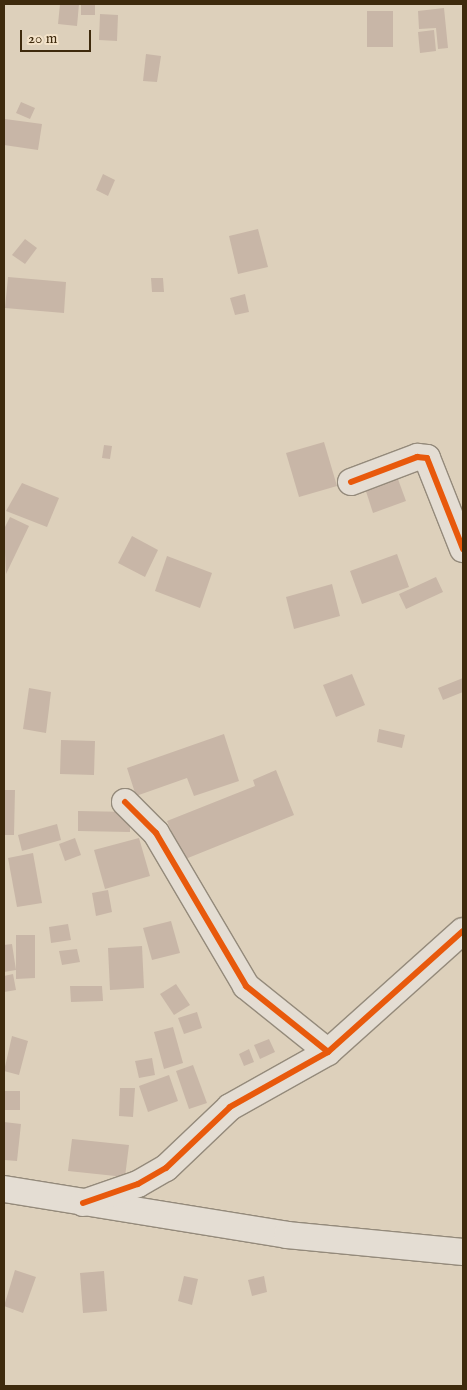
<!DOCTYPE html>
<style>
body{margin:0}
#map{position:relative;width:467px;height:1390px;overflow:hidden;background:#ddd0bb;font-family:"IM FELL English",serif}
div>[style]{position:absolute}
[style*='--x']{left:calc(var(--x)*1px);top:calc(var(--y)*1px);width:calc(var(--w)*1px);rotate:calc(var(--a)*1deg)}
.building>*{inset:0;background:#c8b6a7}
.roads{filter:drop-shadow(1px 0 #948a7b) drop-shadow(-1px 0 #948a7b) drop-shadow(0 1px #948a7b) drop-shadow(0 -1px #948a7b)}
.minor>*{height:26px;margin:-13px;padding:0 13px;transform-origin:13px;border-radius:13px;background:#e4ddd3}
.cycleway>*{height:6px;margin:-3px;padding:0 3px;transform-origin:3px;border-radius:3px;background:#e8590c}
span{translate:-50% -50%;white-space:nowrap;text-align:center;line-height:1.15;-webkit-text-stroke:4px #f3e2c9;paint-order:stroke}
.frame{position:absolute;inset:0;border:5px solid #3e2a0d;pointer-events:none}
.scale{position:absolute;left:20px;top:30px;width:71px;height:22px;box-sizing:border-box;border:2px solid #3e2a0d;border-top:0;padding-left:6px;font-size:15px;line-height:18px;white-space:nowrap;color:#3e2a0d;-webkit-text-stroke:4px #f3e2c9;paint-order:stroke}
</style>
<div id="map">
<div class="building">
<i style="clip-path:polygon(60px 4px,79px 4px,77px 26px,58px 24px)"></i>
<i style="clip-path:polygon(81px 4px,95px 4px,95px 15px,81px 15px)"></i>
<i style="clip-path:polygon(444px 8px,448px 48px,438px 49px,436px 28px,419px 29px,418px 11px)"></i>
<i style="clip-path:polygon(367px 11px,393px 11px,393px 47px,367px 47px)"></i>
<i style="clip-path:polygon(100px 14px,118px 15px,117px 41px,99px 40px)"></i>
<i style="clip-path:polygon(434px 30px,436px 51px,420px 53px,418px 32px)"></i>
<i style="clip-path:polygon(146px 54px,161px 56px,157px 82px,143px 81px)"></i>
<i style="clip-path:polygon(21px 102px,35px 108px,30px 119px,16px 113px)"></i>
<i style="clip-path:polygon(5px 119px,42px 124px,38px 150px,4px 145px)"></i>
<i style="clip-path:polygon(103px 174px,115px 180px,108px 196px,96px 190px)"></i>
<i style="clip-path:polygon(258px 229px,268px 267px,238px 274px,229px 236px)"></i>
<i style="clip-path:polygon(25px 239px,37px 248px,25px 264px,12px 255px)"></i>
<i style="clip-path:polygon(8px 277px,66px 282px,64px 313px,5px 308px)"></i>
<i style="clip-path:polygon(151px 278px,163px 278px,164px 292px,152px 292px)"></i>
<i style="clip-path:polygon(245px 294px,249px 312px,235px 315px,230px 298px)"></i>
<i style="clip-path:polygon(324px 442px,337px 486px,299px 497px,286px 453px)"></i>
<i style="clip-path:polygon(104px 445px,112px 446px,110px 459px,102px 458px)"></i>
<i style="clip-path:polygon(395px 471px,406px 501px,373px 513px,363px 482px)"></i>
<i style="clip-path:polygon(22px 483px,59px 498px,47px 527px,6px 511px)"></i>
<i style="clip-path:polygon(10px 517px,29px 526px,6px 574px,4px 529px)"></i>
<i style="clip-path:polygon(132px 536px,158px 550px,145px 577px,118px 563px)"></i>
<i style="clip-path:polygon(397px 554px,409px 587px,362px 604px,350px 571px)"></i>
<i style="clip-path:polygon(167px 556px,212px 573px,200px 608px,155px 591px)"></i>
<i style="clip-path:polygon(436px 577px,443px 592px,406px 609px,399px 594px)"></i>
<i style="clip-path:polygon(332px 584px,340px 616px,294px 629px,286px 597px)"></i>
<i style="clip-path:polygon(352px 674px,365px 705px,336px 717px,323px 685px)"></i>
<i style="clip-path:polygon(463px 678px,463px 692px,443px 700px,438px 688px)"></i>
<i style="clip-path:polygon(29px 688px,51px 692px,46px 733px,23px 729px)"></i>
<i style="clip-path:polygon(379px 729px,405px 735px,402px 748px,377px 742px)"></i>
<i style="clip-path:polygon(224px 734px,239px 781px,194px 796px,187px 778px,136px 796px,127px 768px)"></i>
<i style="clip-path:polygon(61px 740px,95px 741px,94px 775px,60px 774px)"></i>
<i style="clip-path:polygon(276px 770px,294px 815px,183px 860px,167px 821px,255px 786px,253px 780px)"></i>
<i style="clip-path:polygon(4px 790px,15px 790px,14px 835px,4px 835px)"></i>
<i style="clip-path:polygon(78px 811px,130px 812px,130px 832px,78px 831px)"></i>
<i style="clip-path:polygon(57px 824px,61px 840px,22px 851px,18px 835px)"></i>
<i style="clip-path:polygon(75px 838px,81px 855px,65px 861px,59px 844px)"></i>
<i style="clip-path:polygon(139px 838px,150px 876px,105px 889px,94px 850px)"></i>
<i style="clip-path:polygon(33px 853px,42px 903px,17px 907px,8px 858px)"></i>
<i style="clip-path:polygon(108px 890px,112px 912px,96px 916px,92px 893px)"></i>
<i style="clip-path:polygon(171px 921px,180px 953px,152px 960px,143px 928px)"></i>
<i style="clip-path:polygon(68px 924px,71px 940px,51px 943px,49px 927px)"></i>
<i style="clip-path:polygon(16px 935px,35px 935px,35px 978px,16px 979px)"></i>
<i style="clip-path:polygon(12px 944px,16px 970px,4px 972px,4px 945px)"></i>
<i style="clip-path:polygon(142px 946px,144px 988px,110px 990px,108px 948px)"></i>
<i style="clip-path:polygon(77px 949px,80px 962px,62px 965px,59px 951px)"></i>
<i style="clip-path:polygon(13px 974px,16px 990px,4px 992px,4px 976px)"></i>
<i style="clip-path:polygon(176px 984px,190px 1005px,174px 1015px,160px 994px)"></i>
<i style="clip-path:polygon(70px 986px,102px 986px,103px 1001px,71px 1002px)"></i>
<i style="clip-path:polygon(197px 1012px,202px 1028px,184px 1034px,178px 1018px)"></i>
<i style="clip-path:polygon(173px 1027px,183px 1063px,164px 1069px,154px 1032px)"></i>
<i style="clip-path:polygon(12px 1036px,28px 1041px,19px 1075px,4px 1071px)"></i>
<i style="clip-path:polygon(269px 1039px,275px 1052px,260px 1059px,254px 1045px)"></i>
<i style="clip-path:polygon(249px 1049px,254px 1062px,244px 1066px,239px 1054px)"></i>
<i style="clip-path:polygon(152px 1058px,155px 1075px,139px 1078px,135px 1061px)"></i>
<i style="clip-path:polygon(193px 1065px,207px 1103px,189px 1109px,176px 1071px)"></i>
<i style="clip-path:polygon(169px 1075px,178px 1101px,148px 1112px,139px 1086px)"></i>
<i style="clip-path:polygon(120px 1088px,135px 1088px,133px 1117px,119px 1116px)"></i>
<i style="clip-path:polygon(4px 1091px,20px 1091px,20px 1110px,4px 1110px)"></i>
<i style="clip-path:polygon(4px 1122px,21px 1124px,17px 1161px,4px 1160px)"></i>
<i style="clip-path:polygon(72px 1139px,129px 1145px,125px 1177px,68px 1171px)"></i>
<i style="clip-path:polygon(15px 1270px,36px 1277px,23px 1313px,4px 1306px)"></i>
<i style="clip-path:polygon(104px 1271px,107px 1311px,83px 1313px,80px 1273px)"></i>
<i style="clip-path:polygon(184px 1276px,198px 1279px,192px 1305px,178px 1301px)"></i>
<i style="clip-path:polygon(264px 1276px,267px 1292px,252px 1296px,248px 1280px)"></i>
</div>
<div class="roads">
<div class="minor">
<i style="--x:351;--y:482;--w:71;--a:-20.7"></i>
<i style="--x:417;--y:457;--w:10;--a:6"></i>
<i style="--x:427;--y:458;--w:98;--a:68.4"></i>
<i style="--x:125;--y:802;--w:44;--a:45"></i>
<i style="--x:156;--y:833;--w:178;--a:59.5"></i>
<i style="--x:246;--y:986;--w:105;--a:38.8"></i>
<i style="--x:4;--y:1189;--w:287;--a:9.2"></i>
<i style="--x:287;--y:1235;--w:177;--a:5.5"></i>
<i style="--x:83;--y:1203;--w:58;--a:-19.1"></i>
<i style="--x:138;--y:1184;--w:32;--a:-30"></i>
<i style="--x:166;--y:1168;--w:88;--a:-43.6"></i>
<i style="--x:230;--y:1107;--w:112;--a:-29.3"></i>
<i style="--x:328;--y:1052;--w:181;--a:-41.9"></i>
</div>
</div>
<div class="cycleway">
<i style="--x:351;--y:482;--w:71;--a:-20.7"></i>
<i style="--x:417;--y:457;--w:10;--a:6"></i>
<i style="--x:427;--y:458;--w:98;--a:68.4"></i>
<i style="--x:125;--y:802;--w:44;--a:45"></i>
<i style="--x:156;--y:833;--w:178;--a:59.5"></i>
<i style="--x:246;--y:986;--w:105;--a:38.8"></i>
<i style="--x:83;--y:1203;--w:58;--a:-19.1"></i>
<i style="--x:138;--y:1184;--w:32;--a:-30"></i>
<i style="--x:166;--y:1168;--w:88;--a:-43.6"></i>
<i style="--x:230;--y:1107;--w:112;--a:-29.3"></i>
<i style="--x:328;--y:1052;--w:181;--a:-41.9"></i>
</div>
<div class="frame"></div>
<div class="scale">20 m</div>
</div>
